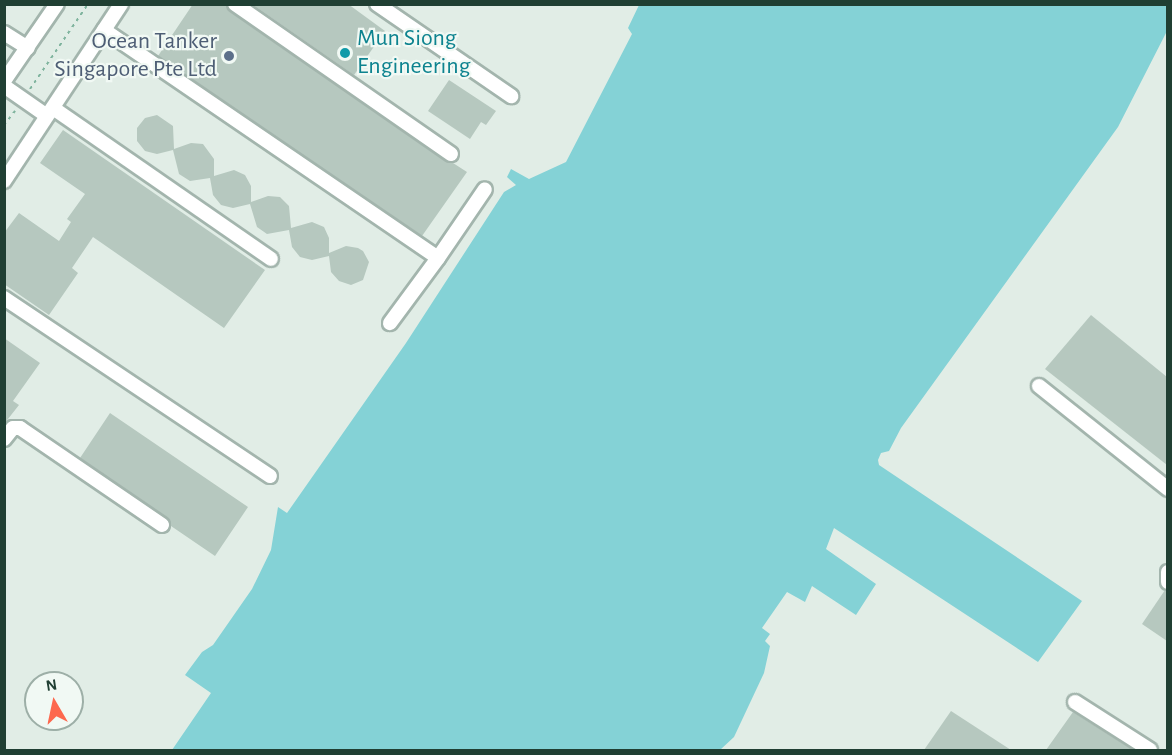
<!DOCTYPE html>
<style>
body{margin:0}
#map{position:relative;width:1172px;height:755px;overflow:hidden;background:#e1ede6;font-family:"Alegreya Sans",sans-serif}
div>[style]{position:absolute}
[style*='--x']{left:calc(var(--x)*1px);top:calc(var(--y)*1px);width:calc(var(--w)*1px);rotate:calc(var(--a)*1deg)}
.water>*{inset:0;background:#84d2d6}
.building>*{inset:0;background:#b6c8bf}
.path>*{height:2px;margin-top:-1px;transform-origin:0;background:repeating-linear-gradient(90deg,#7eb39d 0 3px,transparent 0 7.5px)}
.roads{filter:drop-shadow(2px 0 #a3b5ad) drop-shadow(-2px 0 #a3b5ad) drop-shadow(0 2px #a3b5ad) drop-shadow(0 -2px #a3b5ad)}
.minor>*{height:14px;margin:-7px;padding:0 7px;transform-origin:7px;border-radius:7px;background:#fff}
.dots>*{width:16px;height:16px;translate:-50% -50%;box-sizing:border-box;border:3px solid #f1f9f4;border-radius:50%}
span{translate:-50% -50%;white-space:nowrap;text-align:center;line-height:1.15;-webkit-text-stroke:4.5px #f1f9f4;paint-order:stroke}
.culture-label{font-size:24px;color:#0d838f}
.left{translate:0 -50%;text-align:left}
.service-label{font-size:24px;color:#4e5e75}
.right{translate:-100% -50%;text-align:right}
.frame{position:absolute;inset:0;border:6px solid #203f33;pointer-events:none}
.north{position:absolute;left:24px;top:671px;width:60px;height:60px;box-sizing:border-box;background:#f1f9f4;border:2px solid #9dafa7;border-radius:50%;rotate:351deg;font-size:16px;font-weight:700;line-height:24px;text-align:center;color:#203f33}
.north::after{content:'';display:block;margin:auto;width:21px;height:27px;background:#fd684e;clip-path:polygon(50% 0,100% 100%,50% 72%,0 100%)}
</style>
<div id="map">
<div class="water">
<i style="clip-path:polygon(639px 5px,1167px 5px,1167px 31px,1118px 127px,901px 428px,889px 451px,881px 453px,878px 460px,879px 465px,1082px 601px,1038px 662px,834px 528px,826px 549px,876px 584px,856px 615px,812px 586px,805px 602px,787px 592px,762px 628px,770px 634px,765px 641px,770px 646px,764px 673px,734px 737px,720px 750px,172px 750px,211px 693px,185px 675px,202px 652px,213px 645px,252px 589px,271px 550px,278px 507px,287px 513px,406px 343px,504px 192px,516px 185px,507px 177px,511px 169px,529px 179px,566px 162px,632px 34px,628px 28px)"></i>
</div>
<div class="building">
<i style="clip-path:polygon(193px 4px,226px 4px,230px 11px,446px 161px,453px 163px,467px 172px,422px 236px,158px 56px)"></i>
<i style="clip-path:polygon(252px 4px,348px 4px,385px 31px,354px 75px)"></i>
<i style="clip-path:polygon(449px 80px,496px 111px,486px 125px,481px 122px,470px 139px,428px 111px)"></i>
<i style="clip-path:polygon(157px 115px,173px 126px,174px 149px,191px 143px,203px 144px,214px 159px,214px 176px,234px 170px,245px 175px,251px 186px,251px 202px,268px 196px,280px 197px,289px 206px,291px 228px,312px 222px,324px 227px,329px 238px,329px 253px,346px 246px,358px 248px,363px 251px,369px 262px,363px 280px,351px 285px,339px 281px,331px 272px,329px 256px,312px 260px,300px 257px,292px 247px,289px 230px,267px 234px,257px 227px,250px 204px,233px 208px,221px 205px,213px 195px,210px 178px,190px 181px,179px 174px,173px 150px,157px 154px,145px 151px,137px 141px,137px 128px,145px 118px)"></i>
<i style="clip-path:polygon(63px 130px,265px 270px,224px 328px,93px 237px,72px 268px,78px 273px,49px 315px,4px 284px,4px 233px,19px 213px,59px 241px,71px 222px,67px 219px,85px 194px,40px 163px)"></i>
<i style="clip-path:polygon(1091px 315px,1167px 377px,1167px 465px,1045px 369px)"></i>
<i style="clip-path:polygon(4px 338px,40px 363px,13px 401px,19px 405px,4px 424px)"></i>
<i style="clip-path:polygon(110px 413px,248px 507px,215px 556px,171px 526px,167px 518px,80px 458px)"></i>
<i style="clip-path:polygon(1165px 590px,1167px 591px,1167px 641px,1142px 624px)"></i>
<i style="clip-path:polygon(951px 711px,1011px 750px,924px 750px)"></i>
<i style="clip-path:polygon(1073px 712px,1133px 750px,1134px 750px,1046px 750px)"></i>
</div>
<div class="path">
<i style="--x:30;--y:89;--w:103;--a:-55.7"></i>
<i style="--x:4;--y:125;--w:18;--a:-52"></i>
</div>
<div class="roads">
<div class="minor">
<i style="--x:235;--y:4;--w:263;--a:34.8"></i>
<i style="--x:377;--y:4;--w:163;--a:34.5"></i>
<i style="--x:104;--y:30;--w:404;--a:34.3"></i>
<i style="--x:438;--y:258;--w:81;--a:126.4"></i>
<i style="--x:4;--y:33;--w:28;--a:32"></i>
<i style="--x:4;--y:81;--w:93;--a:-55.5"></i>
<i style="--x:4;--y:86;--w:52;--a:34.9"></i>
<i style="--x:53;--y:108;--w:265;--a:34.7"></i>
<i style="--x:4;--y:181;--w:212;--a:-56.5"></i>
<i style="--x:438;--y:258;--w:83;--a:-55.7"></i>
<i style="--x:4;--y:298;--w:320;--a:33.8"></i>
<i style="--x:1039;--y:386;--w:165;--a:38.6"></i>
<i style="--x:4;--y:439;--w:14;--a:-51"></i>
<i style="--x:13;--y:428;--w:7;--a:0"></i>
<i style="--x:20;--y:428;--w:172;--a:34.3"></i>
<i style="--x:1168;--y:572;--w:10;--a:90"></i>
<i style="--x:1075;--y:702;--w:89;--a:32.6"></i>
</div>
</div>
<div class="dots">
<i style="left:345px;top:53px;background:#0f9aa8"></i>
<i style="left:229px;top:56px;background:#5c6f8a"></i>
</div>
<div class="culture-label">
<span class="left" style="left:357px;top:53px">Mun Siong<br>Engineering</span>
</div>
<div class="service-label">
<span class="right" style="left:217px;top:56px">Ocean Tanker<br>Singapore Pte Ltd</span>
</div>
<div class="frame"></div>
<div class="north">N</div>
</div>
